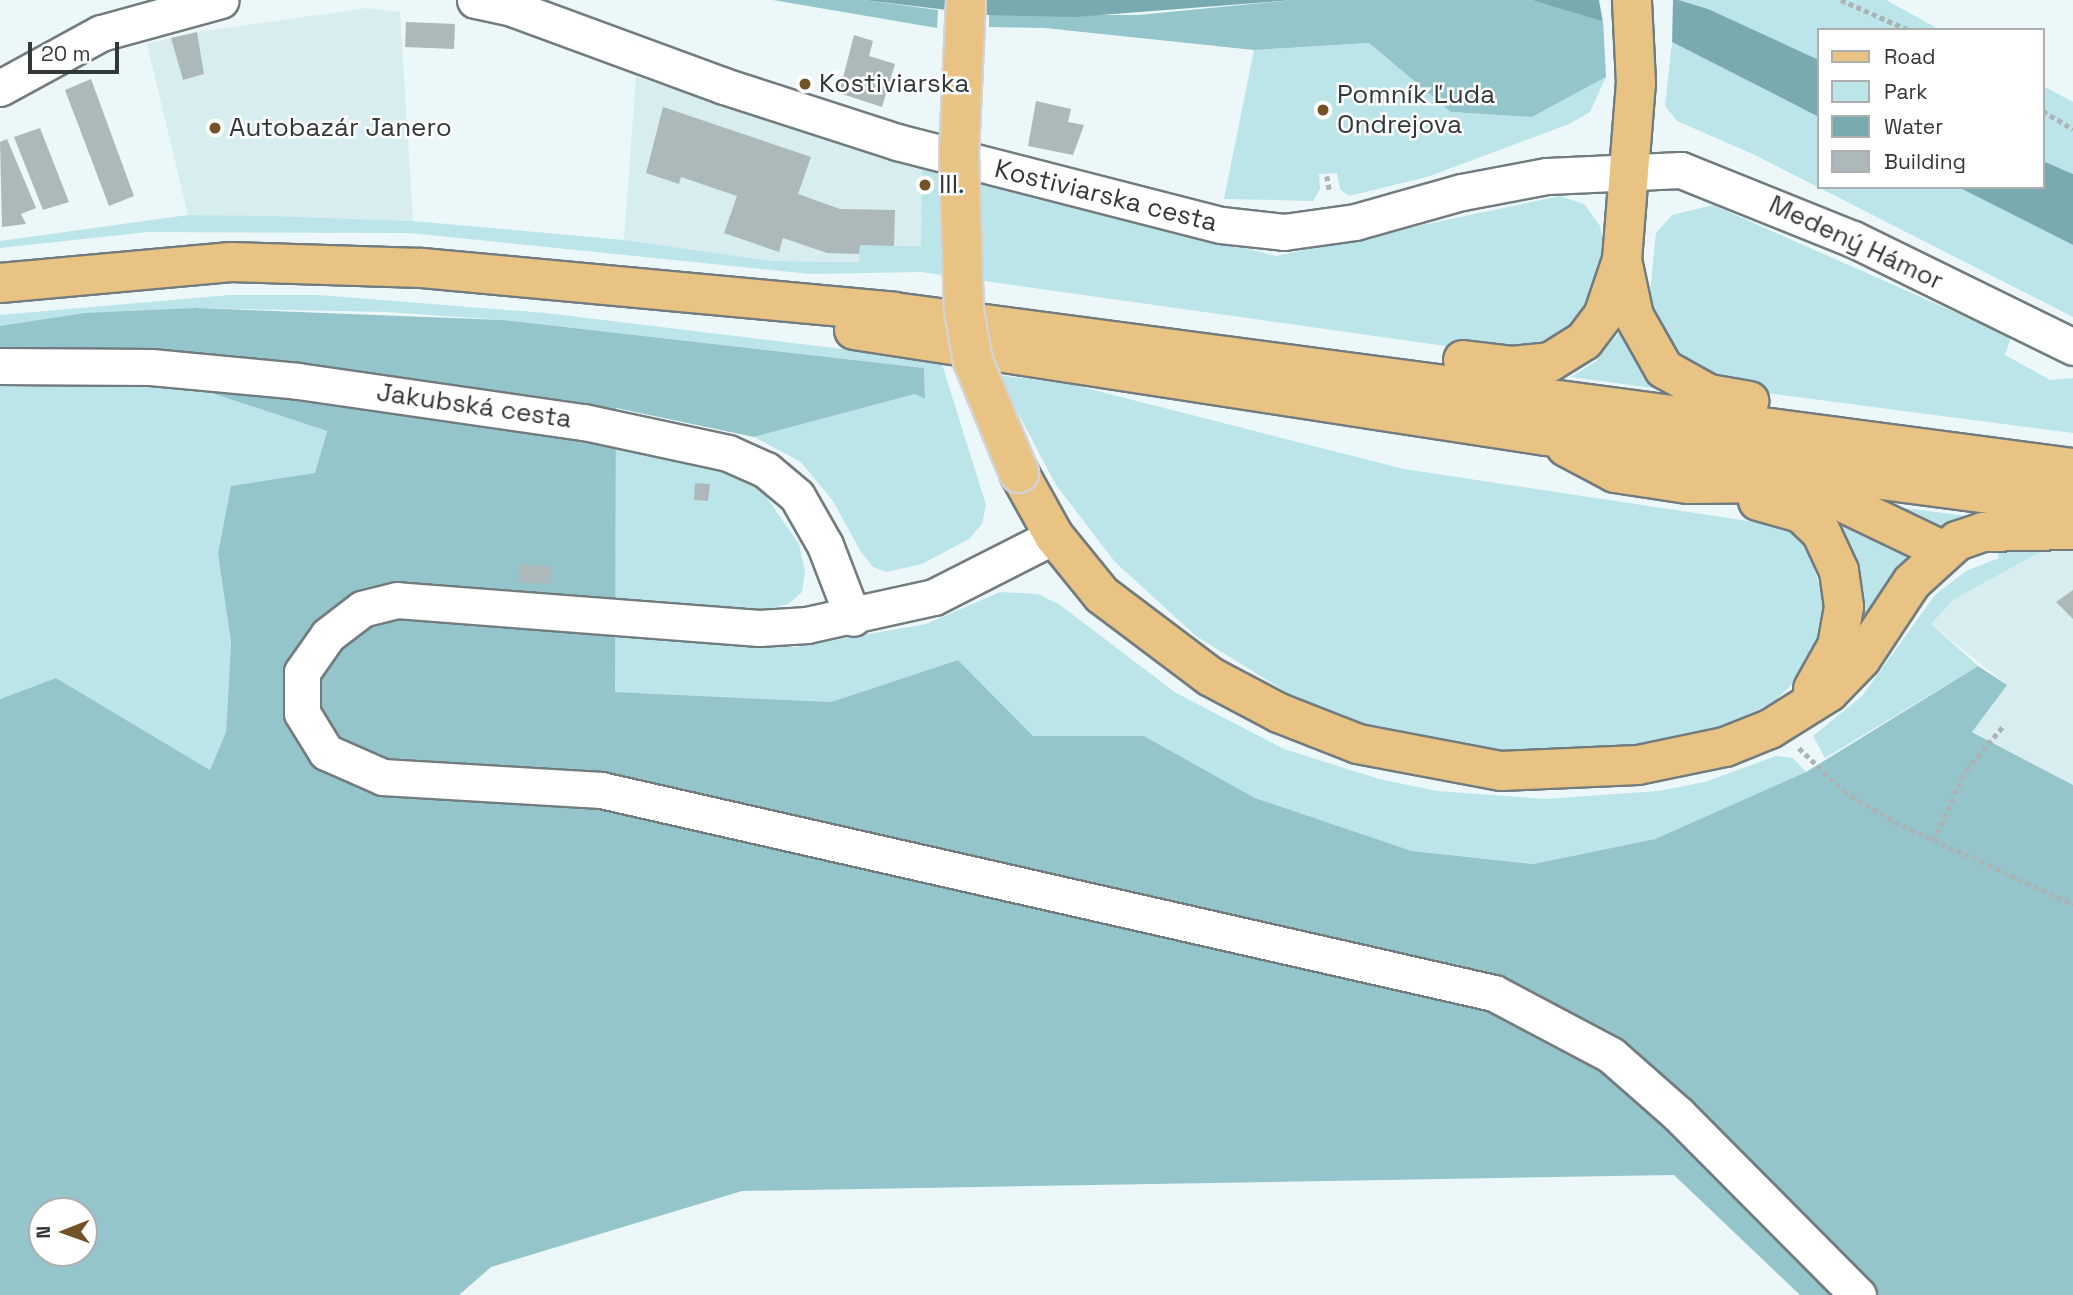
<!DOCTYPE html>
<meta charset="utf-8">
<style>
body{margin:0}
#map{position:relative;width:2073px;height:1295px;overflow:hidden;background:#ebf7f8;font-family:"Space Grotesk",sans-serif}
div>[style]{position:absolute}
[style*='--x']{left:calc(var(--x)*1px);top:calc(var(--y)*1px);width:calc(var(--w)*1px);rotate:calc(var(--a)*1deg)}
.built>*{inset:0;background:#d8edef}
.green>*{inset:0;background:#bce5e9}
.forest>*{inset:0;background:#94c5cb}
.water>*{inset:0;background:#79aab0}
.pier>*{inset:0;background:#ebf7f8}
.building>*{inset:0;background:#acb8b9}
.path>*{height:4.5px;margin-top:-2.25px;transform-origin:0;background:repeating-linear-gradient(90deg,#abb4b5 0 5px,transparent 0 8.5px)}
.roads{filter:drop-shadow(2px 0 #727c7e) drop-shadow(-2px 0 #727c7e) drop-shadow(0 2px #727c7e) drop-shadow(0 -2px #727c7e)}
.minor>*{height:35px;margin:-17.5px;padding:0 17.5px;transform-origin:17.5px;border-radius:17.5px;background:#fff}
.major>*{height:38px;margin:-19px;padding:0 19px;transform-origin:19px;border-radius:19px;background:#e9c384}
.bridges{filter:drop-shadow(2px 0 #d2d3d3) drop-shadow(-2px 0 #d2d3d3) drop-shadow(0 2px #d2d3d3) drop-shadow(0 -2px #d2d3d3)}
.major-bridge>*{height:38px;margin:-19px;padding:0 19px;transform-origin:19px;border-radius:19px;background:#e9c384}
.dots>*{width:19px;height:19px;translate:-50% -50%;box-sizing:border-box;border:4px solid #fff;border-radius:50%}
span{translate:-50% -50%;white-space:nowrap;text-align:center;line-height:1.15;-webkit-text-stroke:5px #fff;paint-order:stroke}
.poi-label{font-size:26px;color:#323737}
.left{translate:0 -50%;text-align:left}
.street-label{font-size:26px;color:#323737}
.legend{position:absolute;left:1817px;top:28px;width:228px;height:161px;box-sizing:border-box;background:#fff;border:2px solid #adafaf;margin:0;padding:9px 12px;list-style:none;font-size:21px;color:#323737}
.legend li{display:flex;align-items:center;gap:14px;height:35px}
.legend b{width:35px;border:2px solid #adafaf}
.north{position:absolute;left:28px;top:1197px;width:70px;height:70px;box-sizing:border-box;background:#fff;border:2px solid #adafaf;border-radius:50%;rotate:269deg;font-size:19px;font-weight:700;line-height:28px;text-align:center;color:#323737}
.north::after{content:'';display:block;margin:auto;width:24px;height:32px;background:#715327;clip-path:polygon(50% 0,100% 100%,50% 72%,0 100%)}
.scale{position:absolute;left:28px;top:42px;width:91px;height:32px;box-sizing:border-box;border:4px solid #323737;border-top:0;padding-left:9px;font-size:21px;line-height:24px;white-space:nowrap;color:#323737;-webkit-text-stroke:5px #fff;paint-order:stroke}
</style>
<div id="map">
<div class="built">
<i style="clip-path:polygon(367px 8px,400px 12px,413px 221px,188px 215px,147px 44px,171px 38px,183px 80px,204px 74px,197px 32px)"></i>
<i style="clip-path:polygon(636px 77px,922px 166px,921px 246px,860px 245px,860px 262px,771px 261px,624px 240px)"></i>
<i style="clip-path:polygon(2042px 551px,2073px 551px,2073px 785px,1972px 731px,2007px 685px,1931px 624px,1953px 600px)"></i>
</div>
<div class="green">
<i style="clip-path:polygon(1678px 0,1886px 0,1940px 30px,1819px 30px,1819px 60px)"></i>
<i style="clip-path:polygon(1672px 42px,1819px 117px,1819px 187px,1958px 187px,2073px 245px,2073px 317px,1755px 155px,1677px 121px,1665px 106px)"></i>
<i style="clip-path:polygon(1369px 43px,1451px 112px,1532px 117px,1606px 77px,1590px 112px,1569px 124px,1427px 177px,1349px 196px,1340px 189px,1337px 173px,1319px 174px,1320px 189px,1313px 201px,1224px 199px,1254px 50px)"></i>
<i style="clip-path:polygon(2043px 86px,2073px 102px,2073px 174px,2043px 161px)"></i>
<i style="clip-path:polygon(922px 166px,1276px 256px,1560px 196px,1584px 204px,1600px 226px,1606px 256px,1583px 319px,1557px 339px,1518px 349px,1474px 350px,921px 272px,811px 274px,410px 233px,148px 232px,0 248px,0 241px,188px 215px,265px 216px,413px 221px,624px 240px,771px 261px,859px 262px,860px 245px,921px 246px)"></i>
<i style="clip-path:polygon(1713px 205px,2011px 337px,2005px 355px,2050px 380px,2073px 378px,2073px 433px,1728px 388px,1671px 352px,1649px 302px,1656px 233px,1672px 215px)"></i>
<i style="clip-path:polygon(230px 295px,319px 295px,546px 313px,941px 361px,986px 505px,982px 524px,969px 539px,922px 564px,886px 572px,873px 567px,861px 552px,833px 501px,801px 462px,754px 437px,915px 394px,925px 399px,924px 368px,503px 320px,385px 312px,196px 308px,0 326px,0 315px)"></i>
<i style="clip-path:polygon(1622px 329px,1631px 354px,1660px 389px,1571px 377px,1596px 361px)"></i>
<i style="clip-path:polygon(998px 375px,1074px 385px,1404px 469px,1768px 524px,1795px 533px,1810px 556px,1823px 597px,1826px 635px,1808px 668px,1775px 701px,1728px 725px,1615px 751px,1507px 753px,1404px 738px,1299px 700px,1196px 636px,1115px 562px,1056px 485px)"></i>
<i style="clip-path:polygon(0 379px,196px 388px,327px 431px,315px 473px,218px 554px,231px 642px,226px 732px,210px 770px,56px 678px,0 699px)"></i>
<i style="clip-path:polygon(616px 447px,722px 468px,763px 492px,799px 544px,805px 571px,802px 592px,788px 604px,757px 612px,615px 602px)"></i>
<i style="clip-path:polygon(1867px 503px,1997px 520px,1930px 529px)"></i>
<i style="clip-path:polygon(1825px 506px,1919px 557px,1844px 661px)"></i>
<i style="clip-path:polygon(2073px 543px,2073px 551px,2042px 551px,1953px 600px,1931px 624px,1978px 666px,1825px 758px,1813px 736px,1862px 696px,1935px 595px,1966px 571px,1999px 558px,1996px 550px)"></i>
<i style="clip-path:polygon(1000px 592px,1038px 594px,1060px 605px,1176px 693px,1284px 749px,1379px 779px,1437px 791px,1546px 799px,1658px 791px,1705px 782px,1776px 756px,1793px 758px,1806px 772px,1655px 839px,1533px 864px,1412px 851px,1255px 798px,1144px 736px,1033px 736px,958px 660px,831px 702px,614px 692px,614px 634px,795px 647px,926px 624px)"></i>
</div>
<div class="forest">
<i style="clip-path:polygon(773px 0,864px 0,938px 10px,937px 28px)"></i>
<i style="clip-path:polygon(1294px 0,1532px 0,1568px 8px,1603px 19px,1606px 77px,1532px 117px,1451px 112px,1369px 43px,1254px 50px,1045px 28px,989px 27px,989px 15px,1138px 15px)"></i>
<i style="clip-path:polygon(evenodd,196px 308px,503px 320px,924px 368px,925px 399px,915px 394px,754px 437px,616px 408px,615px 692px,831px 702px,958px 660px,1033px 736px,1144px 736px,1255px 798px,1412px 851px,1533px 864px,1655px 839px,1806px 772px,1978px 666px,2007px 685px,1972px 732px,2073px 785px,2073px 1295px,1800px 1295px,1674px 1175px,742px 1191px,491px 1267px,459px 1295px,0 1295px,0 699px,56px 678px,210px 770px,226px 732px,231px 642px,218px 554px,231px 486px,315px 473px,327px 431px,196px 388px,0 379px,0 326px,85px 313px,196px 308px,42px 1211px,84px 1211px,84px 1253px,42px 1253px,42px 1211px)"></i>
</div>
<div class="water">
<i style="clip-path:polygon(864px 0,1294px 0,1075px 17px,989px 15px)"></i>
<i style="clip-path:polygon(1532px 0,1678px 0,1708px 9px,1819px 60px,1819px 117px,1672px 42px)"></i>
<i style="clip-path:polygon(2043px 161px,2073px 174px,2073px 245px,1958px 187px,2043px 187px)"></i>
</div>
<div class="pier">
<i style="clip-path:polygon(1599px 0,1673px 0,1672px 46px,1603px 23px)"></i>
</div>
<div class="building">
<i style="clip-path:polygon(406px 22px,455px 24px,454px 49px,405px 47px)"></i>
<i style="clip-path:polygon(197px 32px,204px 74px,183px 80px,171px 38px)"></i>
<i style="clip-path:polygon(854px 35px,873px 41px,869px 56px,895px 64px,882px 107px,839px 93px)"></i>
<i style="clip-path:polygon(91px 79px,134px 196px,109px 206px,65px 90px)"></i>
<i style="clip-path:polygon(1036px 101px,1071px 109px,1068px 122px,1084px 125px,1073px 155px,1028px 146px)"></i>
<i style="clip-path:polygon(663px 107px,811px 157px,798px 194px,840px 209px,895px 210px,894px 246px,860px 245px,859px 254px,827px 253px,783px 238px,779px 252px,724px 233px,737px 196px,681px 177px,679px 184px,646px 173px)"></i>
<i style="clip-path:polygon(40px 128px,69px 202px,43px 210px,14px 137px)"></i>
<i style="clip-path:polygon(7px 139px,36px 208px,21px 214px,26px 224px,2px 227px,0 142px)"></i>
<i style="clip-path:polygon(695px 483px,710px 484px,708px 501px,694px 500px)"></i>
<i style="clip-path:polygon(520px 564px,552px 567px,550px 584px,519px 582px)"></i>
<i style="clip-path:polygon(2073px 590px,2073px 619px,2056px 602px)"></i>
</div>
<div class="path">
<i style="--x:1841;--y:0;--w:74;--a:23.8"></i>
<i style="--x:2043;--y:111;--w:35;--a:31"></i>
<i style="--x:1327;--y:176;--w:17;--a:80"></i>
<i style="--x:1799;--y:748;--w:62;--a:43.7"></i>
<i style="--x:1844;--y:791;--w:60;--a:31.3"></i>
<i style="--x:1895;--y:822;--w:196;--a:24.7"></i>
<i style="--x:1933;--y:841;--w:78;--a:-65.1"></i>
<i style="--x:1966;--y:770;--w:59;--a:-49.8"></i>
</div>
<div class="roads">
<div class="minor">
<i style="--x:475;--y:0;--w:38;--a:12"></i>
<i style="--x:512;--y:8;--w:226;--a:20.2"></i>
<i style="--x:724;--y:86;--w:182;--a:17.9"></i>
<i style="--x:897;--y:142;--w:334;--a:14.4"></i>
<i style="--x:1221;--y:225;--w:63;--a:6.3"></i>
<i style="--x:1284;--y:232;--w:72;--a:-8"></i>
<i style="--x:1355;--y:222;--w:111;--a:-15.7"></i>
<i style="--x:1462;--y:192;--w:86;--a:-10.7"></i>
<i style="--x:1547;--y:176;--w:134;--a:-2.6"></i>
<i style="--x:1681;--y:170;--w:185;--a:21.9"></i>
<i style="--x:1853;--y:239;--w:245;--a:26.1"></i>
<i style="--x:0;--y:88;--w:115;--a:-28.6"></i>
<i style="--x:101;--y:33;--w:124;--a:-15.4"></i>
<i style="--x:0;--y:366;--w:151;--a:0.4"></i>
<i style="--x:151;--y:367;--w:148;--a:5.4"></i>
<i style="--x:298;--y:381;--w:289;--a:8.2"></i>
<i style="--x:584;--y:422;--w:147;--a:12.1"></i>
<i style="--x:728;--y:453;--w:42;--a:24.1"></i>
<i style="--x:766;--y:470;--w:40;--a:40"></i>
<i style="--x:797;--y:496;--w:56;--a:60.3"></i>
<i style="--x:825;--y:545;--w:78;--a:69"></i>
<i style="--x:1054;--y:536;--w:135;--a:153.1"></i>
<i style="--x:934;--y:597;--w:130;--a:167.6"></i>
<i style="--x:807;--y:625;--w:48;--a:176.4"></i>
<i style="--x:759;--y:628;--w:363;--a:-175.6"></i>
<i style="--x:397;--y:600;--w:36;--a:166"></i>
<i style="--x:362;--y:609;--w:43;--a:142.6"></i>
<i style="--x:328;--y:635;--w:45;--a:125.1"></i>
<i style="--x:302;--y:672;--w:41;--a:90"></i>
<i style="--x:302;--y:713;--w:46;--a:58.4"></i>
<i style="--x:326;--y:752;--w:62;--a:23.7"></i>
<i style="--x:383;--y:777;--w:218;--a:3.4"></i>
<i style="--x:601;--y:790;--w:916;--a:12.81"></i>
<i style="--x:1494;--y:993;--w:132;--a:27.9"></i>
<i style="--x:1611;--y:1055;--w:91;--a:41.4"></i>
<i style="--x:1679;--y:1115;--w:254;--a:45.2"></i>
</div>
<div class="major">
<i style="--x:1622;--y:260;--w:57;--a:77.9"></i>
<i style="--x:1634;--y:316;--w:61;--a:60.5"></i>
<i style="--x:1664;--y:369;--w:51;--a:29.1"></i>
<i style="--x:1709;--y:394;--w:41;--a:9.9"></i>
<i style="--x:0;--y:283;--w:232;--a:-5.2"></i>
<i style="--x:231;--y:262;--w:191;--a:1.8"></i>
<i style="--x:422;--y:268;--w:474;--a:5.3"></i>
<i style="--x:894;--y:312;--w:1189;--a:7.54"></i>
<i style="--x:854;--y:330;--w:700;--a:8.71"></i>
<i style="--x:1546;--y:436;--w:531;--a:7.46"></i>
<i style="--x:1463;--y:360;--w:49;--a:7"></i>
<i style="--x:1512;--y:366;--w:38;--a:-6"></i>
<i style="--x:1550;--y:362;--w:40;--a:-32"></i>
<i style="--x:1584;--y:341;--w:31;--a:-53"></i>
<i style="--x:1603;--y:316;--w:59;--a:-71.3"></i>
<i style="--x:1622;--y:260;--w:178;--a:-85.5"></i>
<i style="--x:1636;--y:83;--w:83;--a:-92.8"></i>
<i style="--x:1566;--y:447;--w:55;--a:28"></i>
<i style="--x:1615;--y:473;--w:75;--a:8.5"></i>
<i style="--x:1689;--y:484;--w:87;--a:-0.7"></i>
<i style="--x:1776;--y:483;--w:52;--a:13.2"></i>
<i style="--x:1827;--y:495;--w:130;--a:25.6"></i>
<i style="--x:1019;--y:473;--w:72;--a:60.9"></i>
<i style="--x:1054;--y:536;--w:76;--a:50.9"></i>
<i style="--x:1102;--y:595;--w:136;--a:37"></i>
<i style="--x:1211;--y:677;--w:77;--a:27.9"></i>
<i style="--x:1279;--y:713;--w:85;--a:21.4"></i>
<i style="--x:1358;--y:744;--w:146;--a:10.7"></i>
<i style="--x:1501;--y:771;--w:137;--a:-2.5"></i>
<i style="--x:1638;--y:765;--w:89;--a:-11.7"></i>
<i style="--x:1725;--y:747;--w:48;--a:-21.8"></i>
<i style="--x:1770;--y:729;--w:70;--a:-32.1"></i>
<i style="--x:1829;--y:692;--w:46;--a:-45.9"></i>
<i style="--x:1861;--y:659;--w:92;--a:-56.5"></i>
<i style="--x:1912;--y:582;--w:61;--a:-42.3"></i>
<i style="--x:1957;--y:541;--w:28;--a:-19"></i>
<i style="--x:1983;--y:532;--w:90;--a:-1.3"></i>
<i style="--x:1758;--y:501;--w:45;--a:15.6"></i>
<i style="--x:1801;--y:513;--w:28;--a:44"></i>
<i style="--x:1821;--y:532;--w:43;--a:65.2"></i>
<i style="--x:1839;--y:571;--w:36;--a:82"></i>
<i style="--x:1844;--y:607;--w:40;--a:100"></i>
<i style="--x:1837;--y:646;--w:49;--a:119.2"></i>
</div>
</div>
<div class="bridges">
<div class="major-bridge">
<i style="--x:966;--y:0;--w:152;--a:92.6"></i>
<i style="--x:959;--y:152;--w:159;--a:88.2"></i>
<i style="--x:964;--y:311;--w:51;--a:79.8"></i>
<i style="--x:973;--y:361;--w:121;--a:67.7"></i>
</div>
</div>
<div class="dots">
<i style="left:805px;top:84px;background:#715327"></i>
<i style="left:1323px;top:110px;background:#715327"></i>
<i style="left:215px;top:128px;background:#715327"></i>
<i style="left:925px;top:185px;background:#715327"></i>
</div>
<div class="poi-label">
<span class="left" style="left:819px;top:84px">Kostiviarska</span>
<span class="left" style="left:1337px;top:110px">Pomník Ľuda<br>Ondrejova</span>
<span class="left" style="left:229px;top:128px">Autobazár Janero</span>
<span class="left" style="left:939px;top:185px">III.</span>
</div>
<div class="street-label">
<span style="left:1106px;top:196px;rotate:14deg">Kostiviarska cesta</span>
<span style="left:1856px;top:243px;rotate:25deg">Medený Hámor</span>
<span style="left:474px;top:406px;rotate:8deg">Jakubská cesta</span>
</div>
<ul class="legend">
<li><b style="height:9px;background:#e9c384"></b>Road</li>
<li><b style="height:19px;background:#bce5e9"></b>Park</li>
<li><b style="height:19px;background:#79aab0"></b>Water</li>
<li><b style="height:19px;background:#acb8b9"></b>Building</li>
</ul>
<div class="north">N</div>
<div class="scale">20 m</div>
</div>
